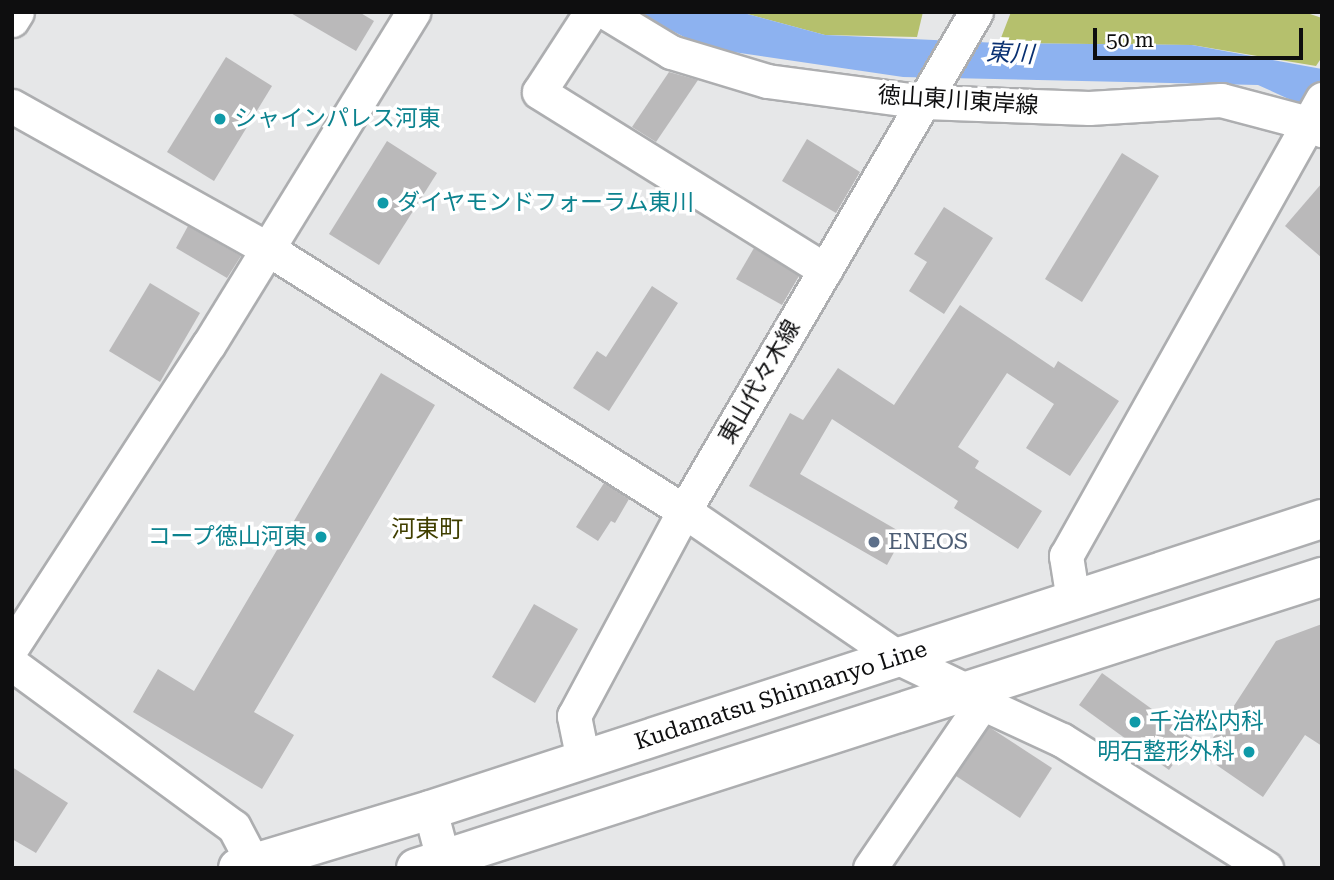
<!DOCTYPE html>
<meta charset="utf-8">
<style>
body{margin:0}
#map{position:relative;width:1334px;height:880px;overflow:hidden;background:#e6e7e8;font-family:"Roboto Serif","Noto Sans JP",serif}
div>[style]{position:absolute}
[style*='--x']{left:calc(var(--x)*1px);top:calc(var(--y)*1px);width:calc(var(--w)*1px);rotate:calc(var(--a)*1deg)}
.green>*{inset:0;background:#b5c06d}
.water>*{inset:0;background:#8db2f0}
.building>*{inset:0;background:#bab9ba}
.roads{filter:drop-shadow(2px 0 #adaeb0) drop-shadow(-2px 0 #adaeb0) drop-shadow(0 2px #adaeb0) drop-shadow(0 -2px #adaeb0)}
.minor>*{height:33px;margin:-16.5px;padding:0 16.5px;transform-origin:16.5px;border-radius:16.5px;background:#fff}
.major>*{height:38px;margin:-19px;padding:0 19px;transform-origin:19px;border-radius:19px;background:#fff}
.dots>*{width:19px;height:19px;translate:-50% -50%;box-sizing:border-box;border:4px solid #fff;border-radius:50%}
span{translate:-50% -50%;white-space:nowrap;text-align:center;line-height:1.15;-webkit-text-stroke:7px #fff;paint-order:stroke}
.street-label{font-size:23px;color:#0e0e0f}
.culture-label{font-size:23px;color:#0d838f}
.left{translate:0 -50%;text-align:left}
.right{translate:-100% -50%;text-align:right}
.service-label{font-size:23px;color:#4e5e75}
.water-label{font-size:24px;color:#093072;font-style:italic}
.neighbourhood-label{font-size:24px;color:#403f00}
.frame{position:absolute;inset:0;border:14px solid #0e0e0f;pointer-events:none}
.scale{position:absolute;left:1093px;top:28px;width:210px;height:32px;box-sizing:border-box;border:4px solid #0e0e0f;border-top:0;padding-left:9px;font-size:21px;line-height:24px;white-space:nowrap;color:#0e0e0f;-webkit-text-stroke:5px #fff;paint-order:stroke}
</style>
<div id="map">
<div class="green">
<i style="clip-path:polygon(740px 12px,923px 12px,917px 37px,825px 35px)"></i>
<i style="clip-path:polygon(1011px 12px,1304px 12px,1322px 18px,1322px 57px,1316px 66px,1192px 45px,999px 43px)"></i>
</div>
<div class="water">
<i style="clip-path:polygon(635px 12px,740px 12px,825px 35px,999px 43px,1192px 45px,1322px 69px,1322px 114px,1258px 85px,903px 77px,706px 48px)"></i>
</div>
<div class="building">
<i style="clip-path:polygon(289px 12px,359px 12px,374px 21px,356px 51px)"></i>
<i style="clip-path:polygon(226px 57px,272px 86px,214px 181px,167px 152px)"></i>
<i style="clip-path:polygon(669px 72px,698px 80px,656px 142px,632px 127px)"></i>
<i style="clip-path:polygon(807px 139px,860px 172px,836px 213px,782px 181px)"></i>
<i style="clip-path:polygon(387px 141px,437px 173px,379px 265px,329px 234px)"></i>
<i style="clip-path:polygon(1122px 153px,1159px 176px,1082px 302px,1045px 279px)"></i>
<i style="clip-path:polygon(1322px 183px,1322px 258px,1285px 226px)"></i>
<i style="clip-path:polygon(944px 207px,993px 238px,944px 314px,909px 291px,927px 262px,914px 254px)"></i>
<i style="clip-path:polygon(188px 226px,241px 256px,227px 278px,176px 248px)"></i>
<i style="clip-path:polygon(754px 248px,799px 276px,782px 305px,736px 279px)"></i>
<i style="clip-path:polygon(150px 283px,200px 313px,160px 382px,109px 351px)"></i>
<i style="clip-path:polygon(652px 286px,678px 303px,609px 411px,573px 388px,597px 351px,606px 357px)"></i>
<i style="clip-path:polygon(960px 305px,1054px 368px,1058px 361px,1119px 401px,1070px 476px,1026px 448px,1054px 404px,1007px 373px,958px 447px,979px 461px,975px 468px,1042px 511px,1018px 549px,954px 508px,958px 501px,832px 419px,800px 474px,904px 534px,887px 565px,749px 486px,790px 413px,803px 420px,838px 368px,894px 405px)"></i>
<i style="clip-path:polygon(381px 373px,435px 405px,254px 712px,294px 735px,262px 789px,133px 712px,158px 669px,194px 691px)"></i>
<i style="clip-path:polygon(604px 483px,629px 499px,615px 523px,611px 521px,598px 541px,576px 527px)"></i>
<i style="clip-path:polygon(534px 604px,578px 629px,535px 703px,492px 677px)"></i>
<i style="clip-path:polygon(1322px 624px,1322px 746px,1305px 735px,1263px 797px,1202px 755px,1276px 641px)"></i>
<i style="clip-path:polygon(1102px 673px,1192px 738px,1169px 770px,1079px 705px)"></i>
<i style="clip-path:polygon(989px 727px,1052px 768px,1020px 818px,956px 776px)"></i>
<i style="clip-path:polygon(12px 767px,68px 803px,36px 853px,12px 839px)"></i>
</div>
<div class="roads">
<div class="minor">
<i style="--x:591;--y:12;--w:95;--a:123"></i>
<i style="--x:539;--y:92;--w:337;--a:31.9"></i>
<i style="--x:605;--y:12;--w:77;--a:31.2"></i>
<i style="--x:671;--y:52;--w:100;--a:16.8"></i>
<i style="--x:767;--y:81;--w:158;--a:7.6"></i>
<i style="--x:924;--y:102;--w:165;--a:2.1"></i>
<i style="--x:1089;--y:108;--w:132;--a:-3.5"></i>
<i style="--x:1221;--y:100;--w:90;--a:14.8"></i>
<i style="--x:1308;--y:123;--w:16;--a:27"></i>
<i style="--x:12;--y:20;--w:9;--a:-58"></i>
<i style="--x:12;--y:106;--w:293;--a:29.2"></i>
<i style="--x:268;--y:249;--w:492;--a:32.2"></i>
<i style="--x:684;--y:511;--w:260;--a:34.4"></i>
<i style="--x:899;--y:658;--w:76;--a:25.6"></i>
<i style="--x:968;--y:691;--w:18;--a:41"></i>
<i style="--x:982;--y:703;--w:88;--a:24.8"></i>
<i style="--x:1062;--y:740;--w:241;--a:32.1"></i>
<i style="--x:1073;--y:600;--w:45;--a:-99"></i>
<i style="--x:1066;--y:556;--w:524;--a:-60.74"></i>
<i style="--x:12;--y:647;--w:361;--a:-57"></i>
<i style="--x:209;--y:344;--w:390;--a:-58.4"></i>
<i style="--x:12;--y:664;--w:275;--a:36.3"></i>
<i style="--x:234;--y:827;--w:41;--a:62.2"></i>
<i style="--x:583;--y:760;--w:45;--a:-101.6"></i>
<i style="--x:574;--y:716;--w:233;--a:-61.8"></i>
<i style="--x:684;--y:511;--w:578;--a:-59.67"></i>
<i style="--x:430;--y:810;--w:51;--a:75.1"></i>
<i style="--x:443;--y:859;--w:9;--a:103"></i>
<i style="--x:870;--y:868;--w:199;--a:-55.8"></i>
</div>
<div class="major">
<i style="--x:238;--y:868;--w:201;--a:-16.8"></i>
<i style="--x:430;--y:810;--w:938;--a:-18.07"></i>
<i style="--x:416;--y:868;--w:952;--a:-17.81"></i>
</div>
</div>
<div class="dots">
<i style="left:220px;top:119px;background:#0f9aa8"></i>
<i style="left:383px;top:203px;background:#0f9aa8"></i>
<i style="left:321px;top:537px;background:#0f9aa8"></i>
<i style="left:874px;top:542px;background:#5c6f8a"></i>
<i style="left:1135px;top:722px;background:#0f9aa8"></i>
<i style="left:1249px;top:752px;background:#0f9aa8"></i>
</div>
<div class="street-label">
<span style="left:958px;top:101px;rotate:4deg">徳山東川東岸線</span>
<span style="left:760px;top:382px;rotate:-60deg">東山代々木線</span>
<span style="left:781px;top:696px;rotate:-18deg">Kudamatsu Shinnanyo Line</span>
</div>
<div class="culture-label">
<span class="left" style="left:234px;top:119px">シャインパレス河東</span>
<span class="left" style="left:397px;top:203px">ダイヤモンドフォーラム東川</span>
<span class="right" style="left:307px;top:537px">コープ徳山河東</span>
<span class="left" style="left:1149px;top:722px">千治松内科</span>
<span class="right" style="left:1235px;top:752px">明石整形外科</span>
</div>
<div class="service-label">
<span class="left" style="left:888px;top:542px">ENEOS</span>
</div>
<div class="water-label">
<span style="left:1010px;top:54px;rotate:3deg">東川</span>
</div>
<div class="neighbourhood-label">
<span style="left:427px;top:530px">河東町</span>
</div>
<div class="frame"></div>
<div class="scale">50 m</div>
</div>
